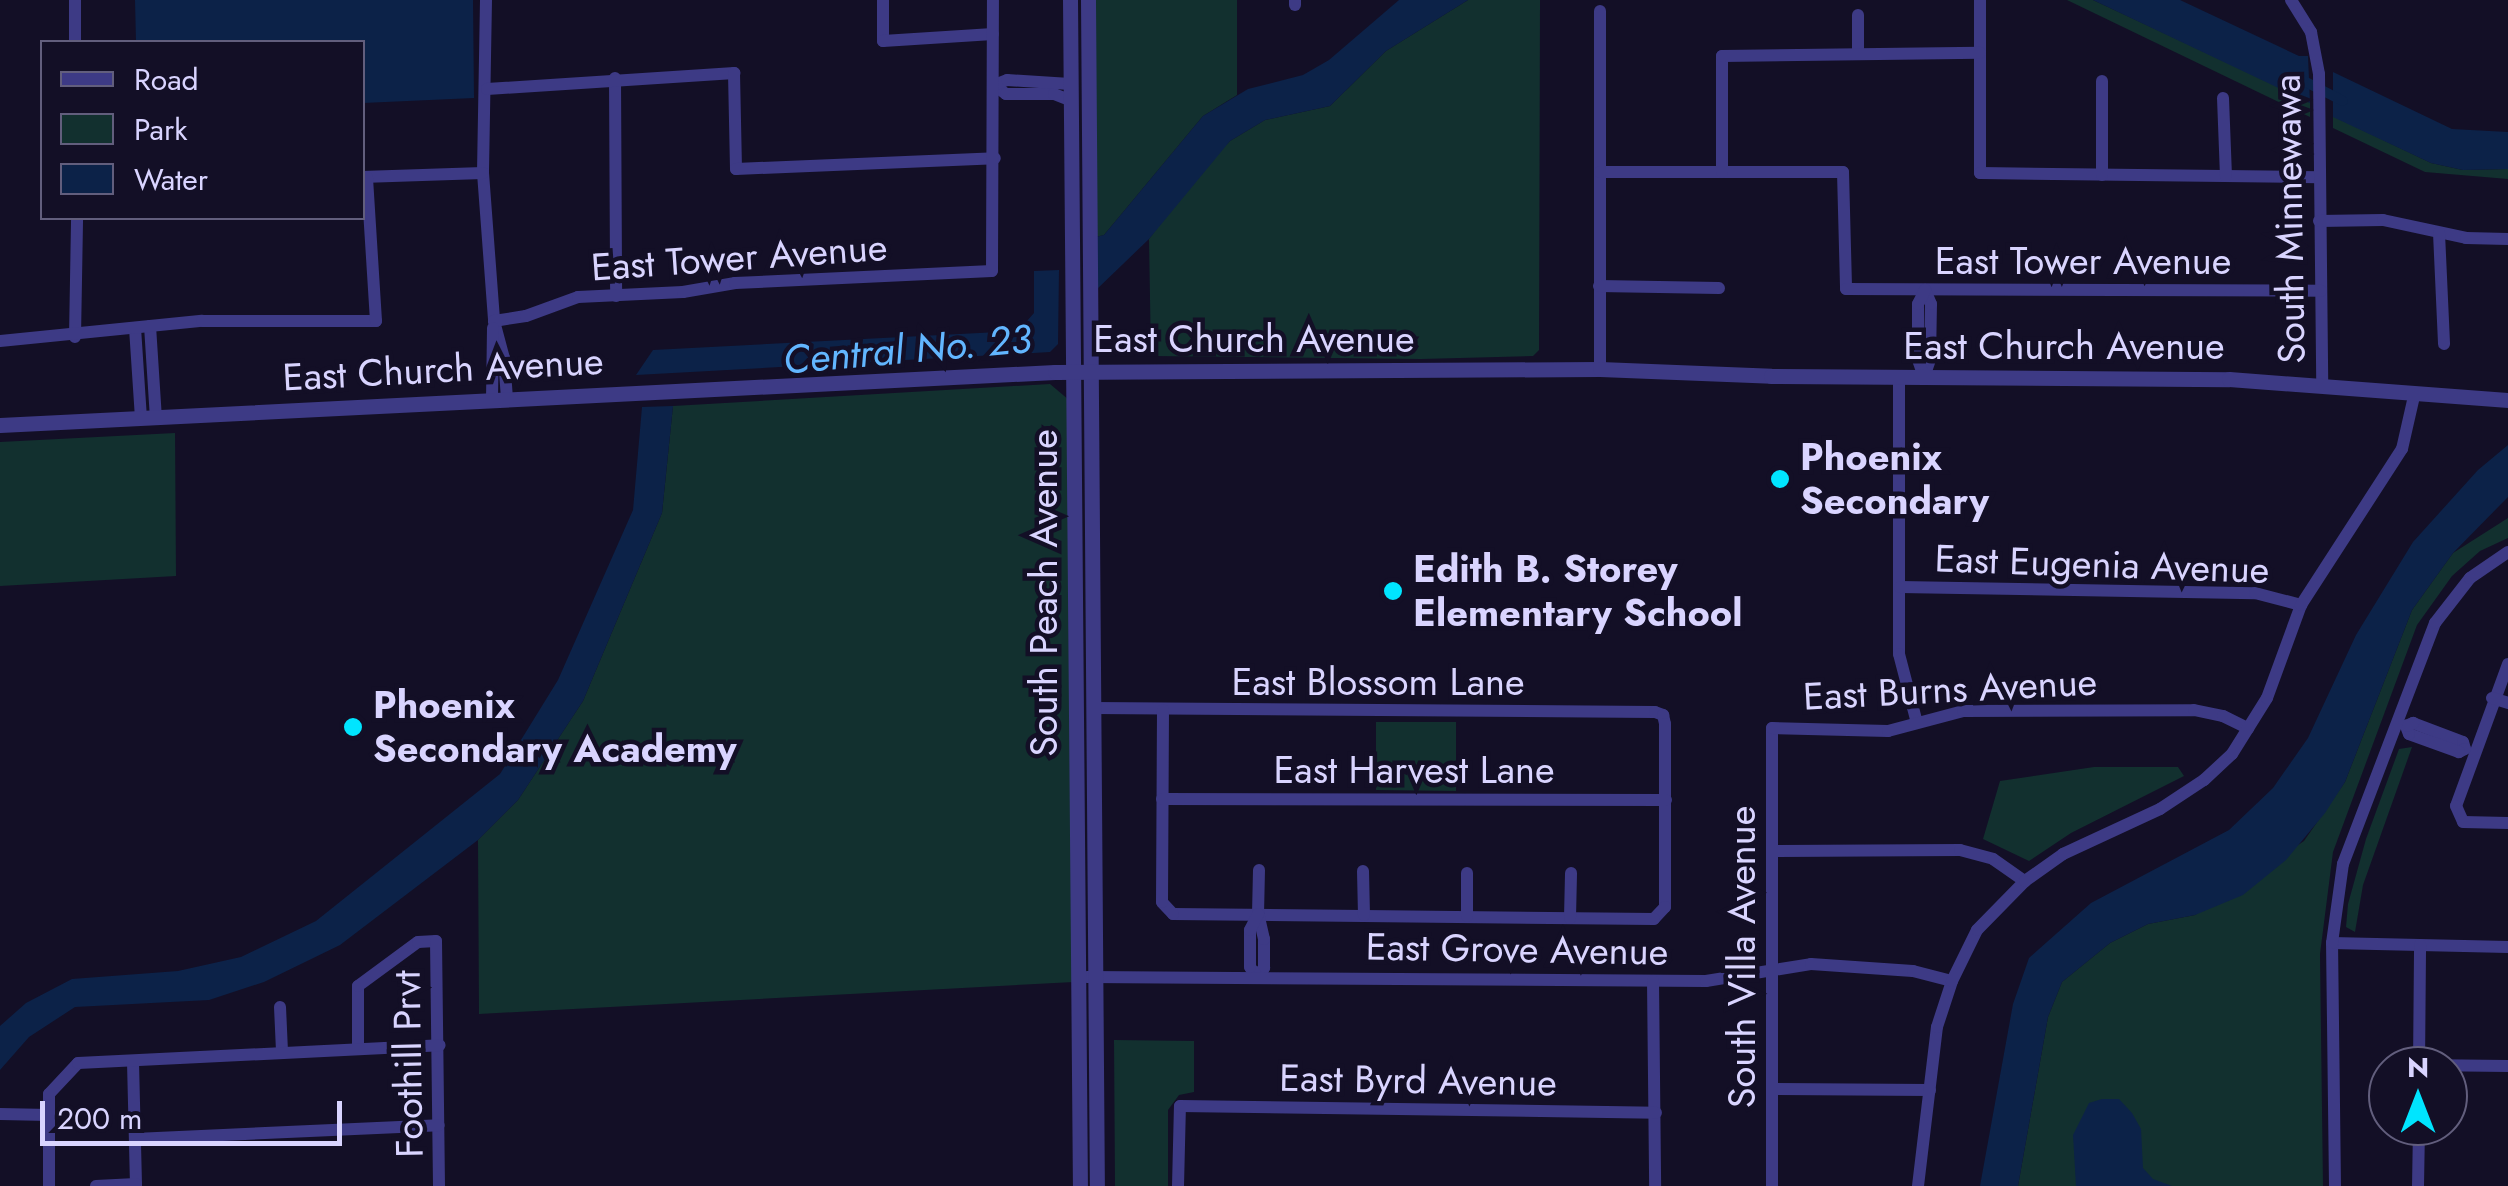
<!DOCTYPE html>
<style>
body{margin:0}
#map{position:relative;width:2508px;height:1186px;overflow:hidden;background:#130f26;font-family:Jost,sans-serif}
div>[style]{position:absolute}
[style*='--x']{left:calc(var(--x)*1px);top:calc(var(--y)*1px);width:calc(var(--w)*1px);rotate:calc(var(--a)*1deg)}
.green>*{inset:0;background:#12302f}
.water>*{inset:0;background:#0c2248}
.canal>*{height:10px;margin:-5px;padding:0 5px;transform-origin:5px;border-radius:5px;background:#0c2248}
.minor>*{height:12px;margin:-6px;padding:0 6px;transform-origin:6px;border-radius:6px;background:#3d3a85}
.tertiary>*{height:15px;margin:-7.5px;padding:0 7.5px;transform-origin:7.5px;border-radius:7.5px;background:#3d3a85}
.dots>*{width:28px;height:28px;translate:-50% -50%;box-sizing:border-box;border:5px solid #130f26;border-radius:50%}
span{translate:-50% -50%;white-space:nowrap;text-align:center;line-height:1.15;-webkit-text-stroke:9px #130f26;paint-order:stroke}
.street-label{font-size:38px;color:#d9d4ff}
.poi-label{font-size:38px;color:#d9d4ff;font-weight:700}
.left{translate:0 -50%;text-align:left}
.water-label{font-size:40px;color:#62b6ff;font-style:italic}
.legend{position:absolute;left:40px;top:40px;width:325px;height:180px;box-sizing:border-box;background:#130f26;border:2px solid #625e7d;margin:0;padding:12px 18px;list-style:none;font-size:30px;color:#d9d4ff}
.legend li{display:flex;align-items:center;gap:20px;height:50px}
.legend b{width:50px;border:2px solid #625e7d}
.north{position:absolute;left:2368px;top:1046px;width:100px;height:100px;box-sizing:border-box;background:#130f26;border:2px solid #625e7d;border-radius:50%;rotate:0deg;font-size:28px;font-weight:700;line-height:40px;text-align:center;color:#d9d4ff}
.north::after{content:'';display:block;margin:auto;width:35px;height:45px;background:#00e5ff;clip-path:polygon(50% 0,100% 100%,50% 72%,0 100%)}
.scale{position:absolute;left:40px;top:1101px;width:302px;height:45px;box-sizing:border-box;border:5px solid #d9d4ff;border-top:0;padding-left:12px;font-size:30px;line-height:35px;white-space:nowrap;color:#d9d4ff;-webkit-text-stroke:8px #130f26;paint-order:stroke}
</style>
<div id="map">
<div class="green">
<i style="clip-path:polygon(1096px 0,1237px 0,1237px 95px,1203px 116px,1104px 235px,1096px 237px)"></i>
<i style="clip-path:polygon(1468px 0,1540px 0,1539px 350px,1533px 356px,1421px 359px,1151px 356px,1149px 239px,1196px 176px,1230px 141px,1265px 120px,1330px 106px,1386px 51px)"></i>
<i style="clip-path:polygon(2067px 0,2093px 0,2262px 79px,2310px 103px,2310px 117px)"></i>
<i style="clip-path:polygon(2333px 116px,2431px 163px,2463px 170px,2508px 169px,2508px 179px,2425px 172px,2333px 128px)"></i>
<i style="clip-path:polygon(1050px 384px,1069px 400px,1074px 982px,479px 1014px,478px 840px,518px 800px,583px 701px,662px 513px,673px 406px)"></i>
<i style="clip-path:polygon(175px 433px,176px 576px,0 586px,0 442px)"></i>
<i style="clip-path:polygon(2508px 518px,2508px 538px,2480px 551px,2452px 576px,2417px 625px,2333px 852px,2320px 954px,2323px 1186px,2018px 1186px,2048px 1017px,2062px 982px,2110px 943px,2148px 924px,2195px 915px,2304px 841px,2345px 782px,2412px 610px,2453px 553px)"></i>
<i style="clip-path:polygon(1376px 722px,1456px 722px,1456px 791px,1376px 790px)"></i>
<i style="clip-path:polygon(2412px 747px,2363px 885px,2355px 932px,2346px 927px,2348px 904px,2366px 839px,2399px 749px)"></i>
<i style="clip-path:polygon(2094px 767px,2178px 767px,2184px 776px,2071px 833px,2029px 861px,1983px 839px,2000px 781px)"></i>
<i style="clip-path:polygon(1114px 1040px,1194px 1041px,1194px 1092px,1179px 1095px,1168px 1110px,1168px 1186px,1115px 1186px)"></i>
</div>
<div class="water">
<i style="clip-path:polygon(135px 0,473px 0,474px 98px,363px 103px,362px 42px,136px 42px)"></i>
<i style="clip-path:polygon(1399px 0,1468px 0,1386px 51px,1330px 106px,1265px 120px,1230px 141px,1149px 239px,1095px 291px,1096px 237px,1104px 235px,1203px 116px,1248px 89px,1303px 75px,1329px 60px)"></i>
<i style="clip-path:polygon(2093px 0,2180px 0,2299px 56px,2308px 56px,2310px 103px)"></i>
<i style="clip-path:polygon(2333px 72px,2452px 129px,2508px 132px,2508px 169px,2463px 170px,2431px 163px,2333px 117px)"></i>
<i style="clip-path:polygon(1059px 270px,1058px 344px,1050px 352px,636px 375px,653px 350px,1018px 331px,1034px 313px,1034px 271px)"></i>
<i style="clip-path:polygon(673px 406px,662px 513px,583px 701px,518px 800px,478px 840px,340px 945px,264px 982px,209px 1000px,75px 1007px,29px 1037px,0 1070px,0 1026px,26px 1003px,72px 979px,178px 971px,241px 957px,316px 921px,500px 774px,558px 680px,633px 510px,642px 407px)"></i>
<i style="clip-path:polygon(2508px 445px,2508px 497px,2453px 553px,2412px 610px,2345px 782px,2325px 813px,2286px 860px,2243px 895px,2195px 915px,2148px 924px,2110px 943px,2062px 982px,2048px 1017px,2018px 1186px,1980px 1186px,2013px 1004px,2029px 958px,2091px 903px,2229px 830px,2273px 788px,2308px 738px,2356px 635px,2413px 542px,2478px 470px)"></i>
<i style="clip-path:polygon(2102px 1099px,2119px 1099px,2132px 1113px,2141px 1129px,2143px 1168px,2153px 1179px,2172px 1186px,2076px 1186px,2073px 1135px,2089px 1103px)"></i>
</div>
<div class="canal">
<i style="--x:2300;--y:79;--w:48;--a:27.1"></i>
</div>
<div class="minor">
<i style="--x:75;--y:0;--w:42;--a:90"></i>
<i style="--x:486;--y:0;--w:173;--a:91"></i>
<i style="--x:483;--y:173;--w:148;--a:85.7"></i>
<i style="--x:494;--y:321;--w:38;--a:75"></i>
<i style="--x:504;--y:358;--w:41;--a:85.8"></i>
<i style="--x:883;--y:0;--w:41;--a:90"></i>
<i style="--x:883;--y:41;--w:110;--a:-3.6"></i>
<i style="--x:1295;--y:0;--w:5;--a:90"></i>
<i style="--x:1980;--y:0;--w:173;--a:90"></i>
<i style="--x:1980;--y:173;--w:338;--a:0.7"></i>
<i style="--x:2291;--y:0;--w:38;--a:58"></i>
<i style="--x:2311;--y:32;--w:43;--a:79.2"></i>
<i style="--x:2319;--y:74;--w:310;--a:89.4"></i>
<i style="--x:1600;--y:11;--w:358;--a:90"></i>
<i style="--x:1858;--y:15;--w:39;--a:90"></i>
<i style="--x:615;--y:78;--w:218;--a:89.7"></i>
<i style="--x:994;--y:85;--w:15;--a:37"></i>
<i style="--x:1006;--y:94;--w:48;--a:0"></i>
<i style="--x:1054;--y:94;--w:17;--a:21"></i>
<i style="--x:994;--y:85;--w:14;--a:-21"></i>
<i style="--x:1007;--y:80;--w:63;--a:3.6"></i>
<i style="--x:487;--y:89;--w:248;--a:-3.7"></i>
<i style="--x:734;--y:73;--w:96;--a:88.8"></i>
<i style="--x:736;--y:169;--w:259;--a:-2.4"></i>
<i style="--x:2223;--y:98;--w:78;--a:87.8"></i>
<i style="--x:1600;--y:172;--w:243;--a:0"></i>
<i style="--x:1843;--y:172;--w:117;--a:88.5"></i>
<i style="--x:1846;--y:289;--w:475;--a:0.2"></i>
<i style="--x:1722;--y:172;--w:116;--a:-90"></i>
<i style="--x:1722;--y:56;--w:258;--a:-0.7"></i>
<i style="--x:2102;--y:175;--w:94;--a:-90"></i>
<i style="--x:362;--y:177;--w:121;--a:-1.9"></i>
<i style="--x:2319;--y:221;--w:64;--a:-0.9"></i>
<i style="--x:2383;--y:220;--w:85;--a:12.2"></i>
<i style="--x:2466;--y:238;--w:42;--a:1.4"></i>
<i style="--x:2439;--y:233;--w:111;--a:87.4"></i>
<i style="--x:1599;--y:286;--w:120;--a:1"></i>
<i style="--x:494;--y:321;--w:32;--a:-9"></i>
<i style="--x:526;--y:316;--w:55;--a:-20.1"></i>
<i style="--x:578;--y:297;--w:105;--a:-2.7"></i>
<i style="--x:683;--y:292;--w:53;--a:-9.8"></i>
<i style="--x:735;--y:283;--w:257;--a:-2.7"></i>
<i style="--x:992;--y:271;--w:271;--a:-89.8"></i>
<i style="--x:150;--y:326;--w:92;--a:86.3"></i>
<i style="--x:135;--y:328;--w:91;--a:86.2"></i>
<i style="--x:75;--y:337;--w:119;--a:-89"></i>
<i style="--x:0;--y:341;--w:203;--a:-5.7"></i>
<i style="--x:202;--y:321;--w:174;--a:0"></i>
<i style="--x:376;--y:321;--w:144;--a:-93.6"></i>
<i style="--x:1899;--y:377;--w:277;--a:90"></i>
<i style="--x:1899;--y:654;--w:71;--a:75.4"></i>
<i style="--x:1924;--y:377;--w:18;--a:-71"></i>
<i style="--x:1930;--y:360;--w:56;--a:-89"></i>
<i style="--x:1931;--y:304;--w:15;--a:-113"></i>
<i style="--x:1924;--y:377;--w:18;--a:-109"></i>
<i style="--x:1918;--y:360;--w:56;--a:-90"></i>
<i style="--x:1918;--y:304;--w:16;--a:-63"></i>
<i style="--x:492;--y:400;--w:72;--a:-89.2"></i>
<i style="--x:1900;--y:587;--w:355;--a:1"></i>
<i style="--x:2255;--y:593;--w:48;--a:14.6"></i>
<i style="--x:2508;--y:664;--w:151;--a:110.1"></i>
<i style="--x:2456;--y:806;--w:17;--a:66"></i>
<i style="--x:2463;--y:822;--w:45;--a:1.3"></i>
<i style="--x:2492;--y:698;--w:17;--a:17"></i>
<i style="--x:1093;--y:708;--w:562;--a:0.41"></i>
<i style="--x:1655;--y:712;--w:9;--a:21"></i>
<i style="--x:1663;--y:715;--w:9;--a:77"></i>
<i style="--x:1665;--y:724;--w:183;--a:90"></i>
<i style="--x:1665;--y:907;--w:16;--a:133"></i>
<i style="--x:1654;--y:919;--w:481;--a:-179.4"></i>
<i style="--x:1173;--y:914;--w:16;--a:-133"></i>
<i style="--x:1162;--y:902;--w:192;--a:-89.7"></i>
<i style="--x:2413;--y:723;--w:53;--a:20.8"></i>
<i style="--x:2463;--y:742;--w:7;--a:74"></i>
<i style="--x:2465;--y:749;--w:7;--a:153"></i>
<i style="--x:2459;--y:752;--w:53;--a:-160.2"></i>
<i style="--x:2409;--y:734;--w:9;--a:-111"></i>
<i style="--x:2406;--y:726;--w:8;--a:-23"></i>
<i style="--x:1162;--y:799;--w:504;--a:0.11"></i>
<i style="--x:1772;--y:851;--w:188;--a:-0.3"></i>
<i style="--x:1960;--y:850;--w:34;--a:15"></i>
<i style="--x:1993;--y:859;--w:39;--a:35"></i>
<i style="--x:1363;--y:871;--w:44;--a:88.7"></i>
<i style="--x:1467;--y:916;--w:43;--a:-90"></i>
<i style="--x:1570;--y:918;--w:45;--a:-88.7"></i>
<i style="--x:2332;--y:943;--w:176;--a:1.3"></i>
<i style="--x:1257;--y:976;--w:11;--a:-49"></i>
<i style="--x:1264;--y:968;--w:29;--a:-90"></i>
<i style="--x:1264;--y:939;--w:26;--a:-103"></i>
<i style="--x:1258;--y:914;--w:44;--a:-88.7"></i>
<i style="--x:1257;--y:976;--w:11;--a:-128"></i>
<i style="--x:1250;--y:967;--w:37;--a:-90"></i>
<i style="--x:1250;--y:930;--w:18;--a:-63"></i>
<i style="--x:1087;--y:977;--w:619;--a:0.37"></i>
<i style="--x:1706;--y:981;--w:106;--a:-9.2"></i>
<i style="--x:1811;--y:964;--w:102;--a:3.9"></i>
<i style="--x:1913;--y:971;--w:40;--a:14.4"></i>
<i style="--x:1653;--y:981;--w:205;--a:89.4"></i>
<i style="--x:280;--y:1007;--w:44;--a:87.4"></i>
<i style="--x:358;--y:1047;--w:61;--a:-90"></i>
<i style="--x:358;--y:986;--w:74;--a:-36.3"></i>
<i style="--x:418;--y:942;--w:18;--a:-3"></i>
<i style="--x:436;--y:941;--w:245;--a:89.3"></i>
<i style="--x:133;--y:1062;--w:124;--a:88.6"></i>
<i style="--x:2419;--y:1065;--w:89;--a:0.6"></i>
<i style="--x:2419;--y:1066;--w:121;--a:-89.5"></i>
<i style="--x:1773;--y:1089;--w:157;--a:0.4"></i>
<i style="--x:0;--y:1114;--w:49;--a:1.2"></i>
<i style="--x:135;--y:1139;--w:304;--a:-2.6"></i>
<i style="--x:49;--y:1186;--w:92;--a:-90"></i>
<i style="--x:49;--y:1094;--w:42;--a:-46.9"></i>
<i style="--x:78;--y:1063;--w:362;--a:-2.8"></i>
<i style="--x:96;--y:1186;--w:40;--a:-2.9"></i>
<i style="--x:1178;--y:1186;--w:80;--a:-88.6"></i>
<i style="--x:1180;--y:1106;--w:476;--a:0.8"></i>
<i style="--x:1772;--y:1186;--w:458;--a:-90"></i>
<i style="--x:1772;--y:728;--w:116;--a:1.5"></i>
<i style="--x:1888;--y:731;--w:78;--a:-14.9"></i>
<i style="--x:1963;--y:711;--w:231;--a:-0.2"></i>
<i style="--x:2194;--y:710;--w:30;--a:12"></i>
<i style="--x:2223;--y:716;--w:28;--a:26"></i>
<i style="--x:1918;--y:1186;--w:160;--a:-83.2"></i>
<i style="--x:1937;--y:1027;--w:48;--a:-71.9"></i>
<i style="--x:1952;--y:981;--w:57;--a:-63.9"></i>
<i style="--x:1977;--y:930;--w:69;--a:-45.6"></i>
<i style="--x:2025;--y:881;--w:47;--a:-35.4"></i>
<i style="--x:2063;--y:854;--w:107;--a:-24.9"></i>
<i style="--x:2160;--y:809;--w:53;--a:-33.4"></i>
<i style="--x:2204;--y:780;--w:38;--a:-43"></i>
<i style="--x:2232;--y:754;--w:66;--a:-58"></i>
<i style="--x:2267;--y:698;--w:99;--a:-69.9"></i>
<i style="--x:2301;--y:605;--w:186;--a:-57.1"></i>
<i style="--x:2402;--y:449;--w:54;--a:-77.2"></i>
<i style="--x:2335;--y:1186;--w:243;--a:-90.7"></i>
<i style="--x:2332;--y:943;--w:80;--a:-82.1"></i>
<i style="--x:2343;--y:864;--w:258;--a:-69.1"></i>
<i style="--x:2435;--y:623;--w:57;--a:-52.1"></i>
<i style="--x:2470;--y:578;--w:46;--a:-34.4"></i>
<i style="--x:2418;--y:1186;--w:60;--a:-89"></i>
</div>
<div class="tertiary">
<i style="--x:1070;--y:0;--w:1186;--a:89.52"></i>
<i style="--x:1088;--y:0;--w:1186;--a:89.57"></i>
<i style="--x:0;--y:425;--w:1056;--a:-2.88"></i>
<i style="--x:1055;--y:372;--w:545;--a:-0.32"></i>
<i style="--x:1600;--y:369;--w:171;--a:2.3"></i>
<i style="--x:1771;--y:376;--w:458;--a:0.4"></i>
<i style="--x:2229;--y:379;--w:280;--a:4.3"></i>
</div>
<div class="dots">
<i style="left:1780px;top:479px;background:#00e5ff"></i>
<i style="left:1393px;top:591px;background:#00e5ff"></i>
<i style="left:353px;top:727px;background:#00e5ff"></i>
</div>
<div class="street-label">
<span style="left:2289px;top:219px;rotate:-91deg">South Minnewawa</span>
<span style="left:739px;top:257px;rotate:-4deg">East Tower Avenue</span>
<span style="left:2083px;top:261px">East Tower Avenue</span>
<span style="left:1254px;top:339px">East Church Avenue</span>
<span style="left:2064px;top:346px">East Church Avenue</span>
<span style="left:443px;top:369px;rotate:-3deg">East Church Avenue</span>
<span style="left:2102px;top:564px;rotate:2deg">East Eugenia Avenue</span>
<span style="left:1044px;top:593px;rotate:-90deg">South Peach Avenue</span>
<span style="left:1378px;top:682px">East Blossom Lane</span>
<span style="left:1950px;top:689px;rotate:-3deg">East Burns Avenue</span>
<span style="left:1414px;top:770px">East Harvest Lane</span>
<span style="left:1517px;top:949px;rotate:1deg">East Grove Avenue</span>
<span style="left:1742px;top:957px;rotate:-90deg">South Villa Avenue</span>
<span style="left:408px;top:1064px;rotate:-91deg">Foothill Prvt</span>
<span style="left:1418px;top:1080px;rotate:1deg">East Byrd Avenue</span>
</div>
<div class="poi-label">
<span class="left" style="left:1800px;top:479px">Phoenix<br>Secondary</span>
<span class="left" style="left:1413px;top:591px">Edith B. Storey<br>Elementary School</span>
<span class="left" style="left:373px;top:727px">Phoenix<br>Secondary Academy</span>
</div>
<div class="water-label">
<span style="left:907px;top:349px;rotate:-5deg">Central No. 23</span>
</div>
<ul class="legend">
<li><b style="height:12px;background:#3d3a85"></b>Road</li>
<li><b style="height:28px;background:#12302f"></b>Park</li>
<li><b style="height:28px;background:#0c2248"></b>Water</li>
</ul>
<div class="north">N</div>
<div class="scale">200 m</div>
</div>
